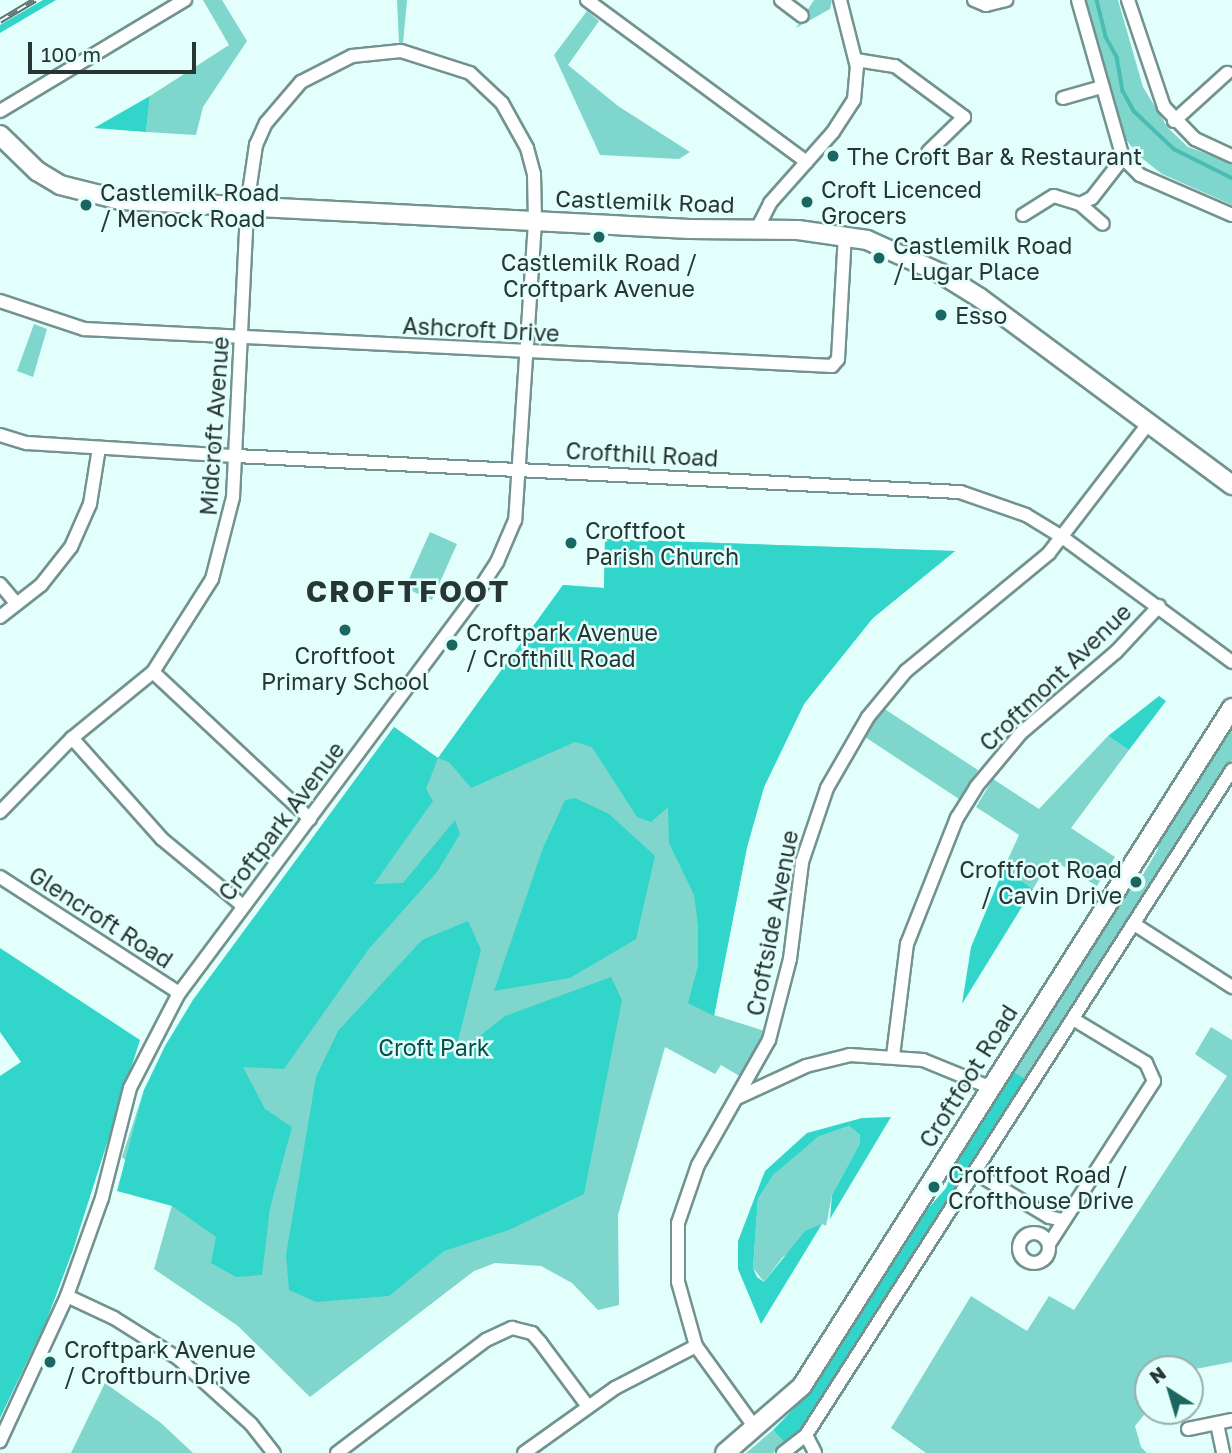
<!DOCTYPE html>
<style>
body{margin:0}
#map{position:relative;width:1232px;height:1453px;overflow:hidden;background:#e3fffb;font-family:"Golos Text",sans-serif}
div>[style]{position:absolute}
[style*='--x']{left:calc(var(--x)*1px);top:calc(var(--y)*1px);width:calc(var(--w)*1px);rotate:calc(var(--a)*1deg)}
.green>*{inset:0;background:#7fd6cd}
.forest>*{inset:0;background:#32d5c9}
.stream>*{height:3.5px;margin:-1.75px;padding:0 1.75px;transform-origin:1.75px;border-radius:1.75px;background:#4bbcb2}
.roads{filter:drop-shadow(2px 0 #72938f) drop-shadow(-2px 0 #72938f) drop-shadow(0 2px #72938f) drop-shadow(0 -2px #72938f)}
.street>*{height:12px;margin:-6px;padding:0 6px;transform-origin:6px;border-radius:6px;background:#fff}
.street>.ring{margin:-6px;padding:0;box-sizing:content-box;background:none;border:12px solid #fff;border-radius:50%}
.secondary>*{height:18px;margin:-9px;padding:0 9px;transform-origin:9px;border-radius:9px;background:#fff}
.rail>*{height:6px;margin-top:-3px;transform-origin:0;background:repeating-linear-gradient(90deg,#e3fffb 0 10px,#5f716f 0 20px);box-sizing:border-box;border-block:2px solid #5f716f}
.dots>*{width:19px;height:19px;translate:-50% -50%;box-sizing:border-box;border:4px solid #e3fffb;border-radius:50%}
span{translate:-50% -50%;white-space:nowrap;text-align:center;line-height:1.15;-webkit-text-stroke:5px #e3fffb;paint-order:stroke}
.poi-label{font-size:23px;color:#273533}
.left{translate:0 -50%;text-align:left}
.right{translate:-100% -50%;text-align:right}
.street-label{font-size:23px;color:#273533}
.park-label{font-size:23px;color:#094e49}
.district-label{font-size:30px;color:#273533;font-weight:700;letter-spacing:2px}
.north{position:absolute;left:1134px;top:1355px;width:70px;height:70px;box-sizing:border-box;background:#e3fffb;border:2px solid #98aeab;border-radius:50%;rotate:323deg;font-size:19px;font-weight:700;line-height:28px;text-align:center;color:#273533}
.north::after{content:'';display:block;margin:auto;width:24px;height:32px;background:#1a6660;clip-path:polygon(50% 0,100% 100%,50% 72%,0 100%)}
.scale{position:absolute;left:28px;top:42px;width:168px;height:32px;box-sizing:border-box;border:4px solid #273533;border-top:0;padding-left:9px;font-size:21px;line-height:24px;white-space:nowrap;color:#273533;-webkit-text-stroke:5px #e3fffb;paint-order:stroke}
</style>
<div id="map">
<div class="green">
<i style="clip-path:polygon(203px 0,222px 0,247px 41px,203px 107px,196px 135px,146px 132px,150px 96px,229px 45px)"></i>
<i style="clip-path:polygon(397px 0,407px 0,403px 43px,399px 43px)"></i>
<i style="clip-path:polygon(814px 0,832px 0,830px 9px,796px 28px)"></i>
<i style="clip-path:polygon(1086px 0,1118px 0,1143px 87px,1168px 128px,1188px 147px,1232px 163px,1232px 205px,1162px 174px,1139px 156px,1120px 132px)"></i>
<i style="clip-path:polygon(587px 11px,599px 21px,568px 65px,618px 106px,690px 152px,679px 159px,600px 155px,554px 55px)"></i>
<i style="clip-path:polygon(34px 324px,47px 329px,33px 377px,17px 371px)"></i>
<i style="clip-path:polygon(430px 532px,457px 544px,432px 600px,405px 588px)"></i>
<i style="clip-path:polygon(605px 539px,955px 551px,873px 618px,835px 661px,804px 704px,764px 787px,747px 847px,714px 1015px,765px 1031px,741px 1077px,721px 1065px,715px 1074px,665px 1047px,618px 1215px,619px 1305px,598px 1310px,572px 1283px,541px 1266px,495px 1263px,474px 1271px,310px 1397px,238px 1326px,154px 1269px,172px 1205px,122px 1157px,144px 1090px,193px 1000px,394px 727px,438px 758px,563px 585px,604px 588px)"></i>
<i style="clip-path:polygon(883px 708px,978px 770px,959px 799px,865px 737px)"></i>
<i style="clip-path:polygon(1232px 716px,1232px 760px,1028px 1080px,1012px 1071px,1114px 907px,1144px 873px,1158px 849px,1153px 839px)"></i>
<i style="clip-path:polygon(1108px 736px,1129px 750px,1071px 828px,1115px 857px,1097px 886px,1051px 859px,1033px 889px,1004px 868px,1019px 835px,976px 807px,993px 779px,1039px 809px)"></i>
<i style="clip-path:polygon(1211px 1027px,1232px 1040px,1232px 1362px,1190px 1370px,1148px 1369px,1148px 1410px,1135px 1426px,1141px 1447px,1147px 1453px,926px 1453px,891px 1428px,971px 1296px,1027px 1331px,1049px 1296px,1074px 1310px,1227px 1076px,1195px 1054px)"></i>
<i style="clip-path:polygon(849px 1126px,860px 1135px,860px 1143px,832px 1195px,826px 1226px,822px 1224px,782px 1258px,764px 1282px,753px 1268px,758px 1199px,774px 1174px,792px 1157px,818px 1137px)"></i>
<i style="clip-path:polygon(105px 1383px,161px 1423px,193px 1453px,71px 1453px)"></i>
<i style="clip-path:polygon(773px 1430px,785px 1443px,773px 1453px,746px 1453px)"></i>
</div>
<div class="forest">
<i style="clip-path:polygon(43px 0,56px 0,0 33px,0 25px)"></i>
<i style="clip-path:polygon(150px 96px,146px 132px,94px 128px)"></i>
<i style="clip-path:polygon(605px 539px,955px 551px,873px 618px,804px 704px,764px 787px,747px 847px,714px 1016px,688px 1003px,698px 966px,698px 925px,694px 895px,669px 843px,668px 807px,651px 822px,637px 817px,592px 747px,575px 742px,471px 788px,449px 762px,438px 758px,426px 789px,433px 801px,374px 884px,403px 883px,455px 820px,460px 834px,437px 872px,368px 950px,284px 1069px,243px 1067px,265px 1109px,292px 1127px,270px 1208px,262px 1275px,236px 1277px,211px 1263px,216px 1237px,172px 1206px,117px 1191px,144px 1090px,165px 1046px,193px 1000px,394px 727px,438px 758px,563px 585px,604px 588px)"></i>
<i style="clip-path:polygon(1159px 696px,1166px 701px,1129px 750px,1108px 736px)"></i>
<i style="clip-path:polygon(575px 798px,609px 814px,655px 856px,636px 939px,570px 978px,494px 991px,543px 848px,565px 800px)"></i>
<i style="clip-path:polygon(1004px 868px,1033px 889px,962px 1004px,971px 947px)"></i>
<i style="clip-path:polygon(468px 921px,481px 950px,457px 1044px,466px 1047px,505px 1016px,611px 977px,622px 1000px,584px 1194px,509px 1230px,444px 1251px,389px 1296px,316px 1302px,289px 1290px,286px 1255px,316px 1077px,338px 1031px,422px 940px)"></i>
<i style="clip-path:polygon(0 948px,140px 1040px,73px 1250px,46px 1322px,0 1418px,0 1076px,21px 1062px,0 1032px)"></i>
<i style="clip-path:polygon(1012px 1071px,1028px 1080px,803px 1429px,785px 1443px,773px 1430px,809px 1393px,919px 1219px,946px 1188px,959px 1156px)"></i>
<i style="clip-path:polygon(891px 1117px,830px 1219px,832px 1195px,860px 1143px,860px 1135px,849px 1126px,818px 1137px,774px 1174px,758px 1199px,753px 1268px,757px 1277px,764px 1282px,805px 1231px,822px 1224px,761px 1324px,738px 1269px,738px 1241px,765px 1171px,807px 1133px,862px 1118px)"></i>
</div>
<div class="stream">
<i style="--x:1097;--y:0;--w:38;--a:76"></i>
<i style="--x:1106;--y:37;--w:23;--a:61"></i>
<i style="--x:1117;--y:57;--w:35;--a:80"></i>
<i style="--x:1123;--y:91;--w:23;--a:61"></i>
<i style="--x:1134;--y:111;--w:55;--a:43.5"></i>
<i style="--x:1174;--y:149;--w:65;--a:26.6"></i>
</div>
<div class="roads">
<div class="street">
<i style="--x:587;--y:0;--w:273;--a:36.4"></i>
<i style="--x:781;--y:0;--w:26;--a:37"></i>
<i style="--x:974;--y:0;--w:13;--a:23"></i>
<i style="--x:986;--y:5;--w:21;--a:-14"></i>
<i style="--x:1078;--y:0;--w:164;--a:74.1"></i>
<i style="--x:1123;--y:158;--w:24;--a:45"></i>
<i style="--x:1140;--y:175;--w:100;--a:23.5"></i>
<i style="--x:1128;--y:0;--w:113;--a:71.4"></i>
<i style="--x:1164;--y:107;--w:45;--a:45.9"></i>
<i style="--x:1195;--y:139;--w:41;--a:24.7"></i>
<i style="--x:856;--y:60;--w:39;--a:9"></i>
<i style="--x:895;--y:66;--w:86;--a:36.5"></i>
<i style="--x:964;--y:117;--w:50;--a:135.8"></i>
<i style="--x:1063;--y:98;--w:41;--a:-15.8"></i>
<i style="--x:0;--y:111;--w:216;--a:-31"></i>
<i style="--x:1174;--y:121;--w:72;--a:-42.2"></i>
<i style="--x:1080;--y:204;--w:30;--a:41"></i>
<i style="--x:1023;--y:215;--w:36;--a:-32"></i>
<i style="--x:1054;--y:196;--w:27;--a:17"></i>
<i style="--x:1080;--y:204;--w:13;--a:-27"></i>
<i style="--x:1092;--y:198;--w:51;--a:-52.2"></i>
<i style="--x:757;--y:229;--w:29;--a:-63"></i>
<i style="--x:770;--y:203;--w:95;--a:-48.4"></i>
<i style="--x:833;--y:132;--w:38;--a:-57"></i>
<i style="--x:854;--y:100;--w:33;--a:-85"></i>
<i style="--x:857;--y:67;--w:69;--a:-104.2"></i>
<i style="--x:0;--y:301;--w:89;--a:18.4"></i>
<i style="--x:84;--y:329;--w:749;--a:2.83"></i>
<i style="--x:832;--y:366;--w:9;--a:-49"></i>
<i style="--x:838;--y:359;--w:124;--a:-86.8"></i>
<i style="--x:0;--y:435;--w:28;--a:17"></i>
<i style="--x:27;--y:443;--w:209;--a:3.6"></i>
<i style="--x:236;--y:456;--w:725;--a:2.85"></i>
<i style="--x:960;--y:492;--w:70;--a:19.2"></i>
<i style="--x:1026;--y:515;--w:42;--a:31.4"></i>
<i style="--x:1062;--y:537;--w:211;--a:36.3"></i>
<i style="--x:0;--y:584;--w:25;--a:50"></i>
<i style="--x:0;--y:617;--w:52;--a:-38"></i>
<i style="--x:41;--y:585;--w:48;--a:-51.7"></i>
<i style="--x:71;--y:547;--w:47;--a:-66.2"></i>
<i style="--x:90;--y:504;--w:57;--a:-80.9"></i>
<i style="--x:153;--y:672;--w:215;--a:43.1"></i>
<i style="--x:72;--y:738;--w:135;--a:48.3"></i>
<i style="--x:162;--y:839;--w:105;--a:39.6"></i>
<i style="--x:0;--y:812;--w:103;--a:-45.8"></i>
<i style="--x:72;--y:738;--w:104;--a:-39.2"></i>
<i style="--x:153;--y:672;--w:110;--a:-57.6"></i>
<i style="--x:212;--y:579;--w:85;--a:-75.6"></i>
<i style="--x:233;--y:497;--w:291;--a:-87.2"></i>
<i style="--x:247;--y:206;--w:62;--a:-81.6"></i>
<i style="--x:256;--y:145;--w:24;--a:-66"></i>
<i style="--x:266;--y:123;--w:54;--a:-49.5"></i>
<i style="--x:301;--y:82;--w:57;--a:-27"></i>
<i style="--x:352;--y:56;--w:49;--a:-5.8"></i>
<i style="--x:401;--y:51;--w:72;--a:17.7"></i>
<i style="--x:470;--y:73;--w:44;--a:43.2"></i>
<i style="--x:502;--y:103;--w:51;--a:60.9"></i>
<i style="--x:527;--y:148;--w:27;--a:75"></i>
<i style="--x:534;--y:174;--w:48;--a:88.8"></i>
<i style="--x:535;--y:222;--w:299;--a:93.8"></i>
<i style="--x:515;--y:520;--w:46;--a:113.2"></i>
<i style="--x:497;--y:562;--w:44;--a:123"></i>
<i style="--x:473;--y:599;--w:492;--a:126.7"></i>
<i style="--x:179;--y:993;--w:107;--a:117.3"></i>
<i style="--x:130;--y:1088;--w:114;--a:104.3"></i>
<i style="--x:102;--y:1198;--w:104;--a:109.7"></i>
<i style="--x:67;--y:1296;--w:160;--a:114.8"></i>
<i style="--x:0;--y:877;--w:213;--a:32.9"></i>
<i style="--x:1134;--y:924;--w:117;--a:32.7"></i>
<i style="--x:893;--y:1056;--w:113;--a:-82.9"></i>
<i style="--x:907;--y:944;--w:136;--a:-68.4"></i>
<i style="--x:957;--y:818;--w:36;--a:-58"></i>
<i style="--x:976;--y:787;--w:70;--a:-50.2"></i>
<i style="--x:1021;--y:733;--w:125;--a:-40.5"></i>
<i style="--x:1116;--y:652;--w:63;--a:-46.9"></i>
<i style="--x:739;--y:1097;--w:74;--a:-24.8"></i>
<i style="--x:806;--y:1066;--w:45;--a:-14"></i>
<i style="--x:850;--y:1055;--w:73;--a:3.9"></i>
<i style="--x:923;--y:1060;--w:71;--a:22.2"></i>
<i style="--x:976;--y:1173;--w:85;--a:31.1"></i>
<i style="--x:1049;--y:1217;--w:13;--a:13"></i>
<i class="ring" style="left:1019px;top:1233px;width:18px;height:18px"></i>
<i style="--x:1049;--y:1244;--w:194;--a:-57.2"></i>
<i style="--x:1154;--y:1081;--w:20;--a:-114"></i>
<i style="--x:1146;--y:1063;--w:85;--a:-148.9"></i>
<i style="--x:67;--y:1296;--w:52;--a:25.1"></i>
<i style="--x:114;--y:1318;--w:77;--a:32.2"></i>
<i style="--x:179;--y:1359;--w:97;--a:42.1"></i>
<i style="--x:251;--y:1424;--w:37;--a:52"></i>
<i style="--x:1217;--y:1424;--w:30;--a:78"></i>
<i style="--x:756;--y:1429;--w:102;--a:-125.9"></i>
<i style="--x:696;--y:1346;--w:66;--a:-105.7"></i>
<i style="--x:678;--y:1282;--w:59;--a:-90"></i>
<i style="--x:678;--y:1223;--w:61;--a:-71"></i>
<i style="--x:698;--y:1165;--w:144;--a:-60.4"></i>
<i style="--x:769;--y:1040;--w:84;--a:-75.5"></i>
<i style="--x:790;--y:959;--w:98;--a:-82.9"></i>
<i style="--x:802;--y:862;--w:78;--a:-71.3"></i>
<i style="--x:827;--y:788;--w:82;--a:-60"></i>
<i style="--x:868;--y:717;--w:60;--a:-50.4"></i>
<i style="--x:906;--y:671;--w:185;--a:-39.5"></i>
<i style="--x:1049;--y:553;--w:163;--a:-52.5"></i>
<i style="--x:1188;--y:1429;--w:45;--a:-11.6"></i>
<i style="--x:806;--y:1435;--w:20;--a:63"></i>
<i style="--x:337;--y:1453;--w:187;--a:-37.2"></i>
<i style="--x:486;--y:1340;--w:29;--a:-25"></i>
<i style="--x:512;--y:1328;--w:21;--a:14"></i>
<i style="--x:532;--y:1333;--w:12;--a:48"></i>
<i style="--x:540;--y:1342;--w:79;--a:53.3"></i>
<i style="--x:524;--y:1453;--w:112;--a:-35.5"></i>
<i style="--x:615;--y:1388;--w:91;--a:-27.4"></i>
<i style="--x:783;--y:1453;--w:29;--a:-38"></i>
<i style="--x:806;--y:1435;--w:790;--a:-57.36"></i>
</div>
<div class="secondary">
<i style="--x:0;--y:135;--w:52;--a:44.2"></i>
<i style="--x:37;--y:171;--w:27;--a:31"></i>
<i style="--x:60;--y:185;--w:62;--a:14"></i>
<i style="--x:120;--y:200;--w:570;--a:2.92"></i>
<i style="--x:689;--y:229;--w:109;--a:0.5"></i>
<i style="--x:798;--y:230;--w:70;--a:8.2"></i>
<i style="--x:867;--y:240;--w:80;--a:24.3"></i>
<i style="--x:940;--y:273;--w:47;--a:32"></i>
<i style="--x:980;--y:298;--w:314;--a:36.6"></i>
<i style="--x:725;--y:1453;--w:102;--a:-41"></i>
<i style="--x:802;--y:1386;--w:803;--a:-57.62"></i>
</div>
</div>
<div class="rail">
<i style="--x:0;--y:21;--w:41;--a:-31"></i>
</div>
<div class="dots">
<i style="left:833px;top:156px;background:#1a6660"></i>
<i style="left:807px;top:202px;background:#1a6660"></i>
<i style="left:86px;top:205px;background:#1a6660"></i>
<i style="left:599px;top:237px;background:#1a6660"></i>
<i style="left:879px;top:258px;background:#1a6660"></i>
<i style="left:941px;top:315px;background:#1a6660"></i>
<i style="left:571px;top:543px;background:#1a6660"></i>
<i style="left:345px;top:630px;background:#1a6660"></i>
<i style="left:452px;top:645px;background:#1a6660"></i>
<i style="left:1136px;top:882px;background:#1a6660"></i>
<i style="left:934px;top:1187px;background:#1a6660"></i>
<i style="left:50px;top:1362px;background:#1a6660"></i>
</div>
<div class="poi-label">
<span class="left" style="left:847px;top:156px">The Croft Bar &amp; Restaurant</span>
<span class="left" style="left:821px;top:202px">Croft Licenced<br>Grocers</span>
<span class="left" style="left:100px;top:205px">Castlemilk Road<br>/ Menock Road</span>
<span class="left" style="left:893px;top:258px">Castlemilk Road<br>/ Lugar Place</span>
<span style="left:599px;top:275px">Castlemilk Road /<br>Croftpark Avenue</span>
<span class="left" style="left:955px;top:315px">Esso</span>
<span class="left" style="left:585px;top:543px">Croftfoot<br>Parish Church</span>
<span class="left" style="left:466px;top:645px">Croftpark Avenue<br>/ Crofthill Road</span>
<span style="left:345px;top:668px">Croftfoot<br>Primary School</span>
<span class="right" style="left:1122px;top:882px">Croftfoot Road<br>/ Cavin Drive</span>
<span class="left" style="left:948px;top:1187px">Croftfoot Road /<br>Crofthouse Drive</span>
<span class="left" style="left:64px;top:1362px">Croftpark Avenue<br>/ Croftburn Drive</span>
</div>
<div class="street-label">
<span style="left:645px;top:201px;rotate:2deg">Castlemilk Road</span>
<span style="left:481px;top:329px;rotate:3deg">Ashcroft Drive</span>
<span style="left:214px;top:426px;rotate:-86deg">Midcroft Avenue</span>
<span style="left:642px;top:454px;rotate:3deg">Crofthill Road</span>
<span style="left:1055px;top:677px;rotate:-44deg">Croftmont Avenue</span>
<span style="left:281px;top:821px;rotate:-53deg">Croftpark Avenue</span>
<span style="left:101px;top:917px;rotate:33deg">Glencroft Road</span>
<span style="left:772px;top:923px;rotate:-79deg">Croftside Avenue</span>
<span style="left:968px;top:1076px;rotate:-58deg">Croftfoot Road</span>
</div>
<div class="park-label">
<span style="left:434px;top:1047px">Croft Park</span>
</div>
<div class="district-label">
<span style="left:408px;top:591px">CROFTFOOT</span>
</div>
<div class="north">N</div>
<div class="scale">100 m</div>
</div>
